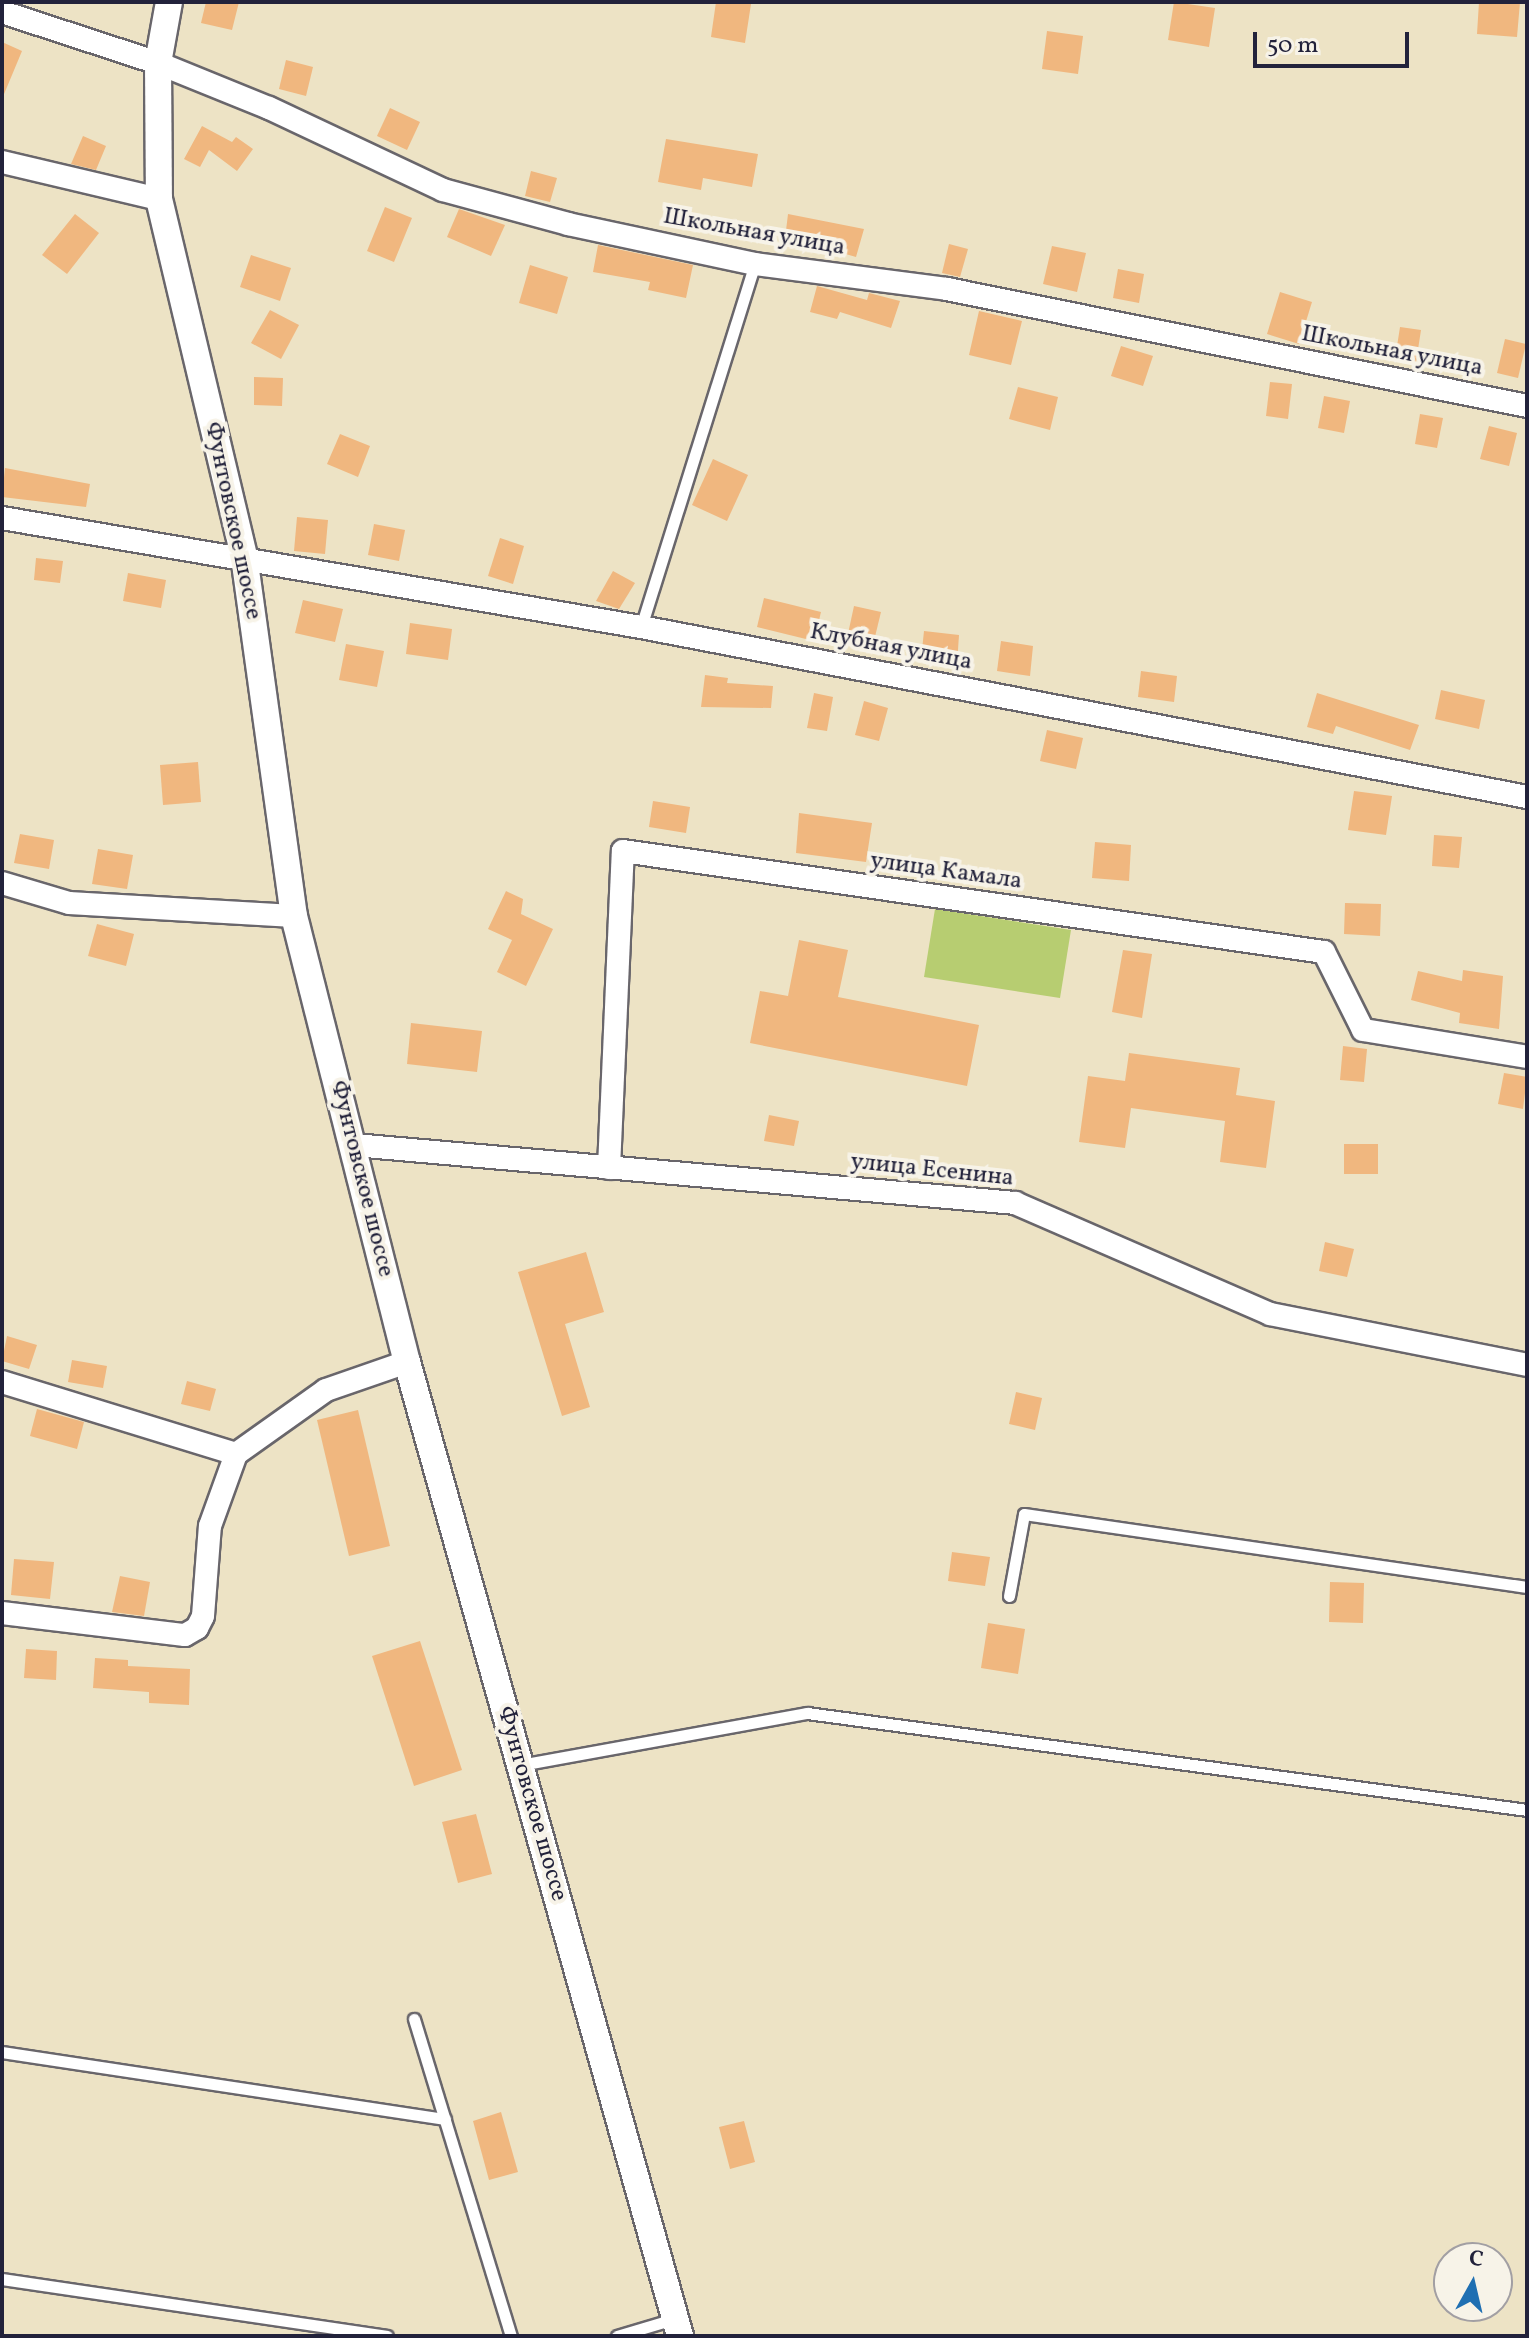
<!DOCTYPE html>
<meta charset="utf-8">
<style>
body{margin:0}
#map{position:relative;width:1529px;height:2338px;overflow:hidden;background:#ede3c5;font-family:Vollkorn,serif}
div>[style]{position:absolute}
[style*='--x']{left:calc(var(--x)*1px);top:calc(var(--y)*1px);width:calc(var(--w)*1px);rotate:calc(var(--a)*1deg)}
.green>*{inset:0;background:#b7cd71}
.building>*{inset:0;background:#f0b77f}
.roads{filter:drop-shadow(2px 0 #69666b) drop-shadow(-2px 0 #69666b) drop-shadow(0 2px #69666b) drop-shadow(0 -2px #69666b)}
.service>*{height:11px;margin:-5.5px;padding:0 5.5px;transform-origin:5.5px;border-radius:5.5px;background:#fff}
.minor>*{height:22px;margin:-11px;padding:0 11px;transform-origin:11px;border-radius:11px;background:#fff}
.tertiary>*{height:26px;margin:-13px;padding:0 13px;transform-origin:13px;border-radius:13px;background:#fff}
span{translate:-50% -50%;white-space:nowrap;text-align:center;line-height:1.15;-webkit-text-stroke:8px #f7f3e8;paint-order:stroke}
.street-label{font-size:24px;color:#22223b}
.frame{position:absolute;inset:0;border:4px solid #22223b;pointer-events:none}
.north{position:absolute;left:1433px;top:2242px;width:80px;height:80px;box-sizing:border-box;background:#f7f3e8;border:2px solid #a29fa3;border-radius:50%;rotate:8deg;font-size:22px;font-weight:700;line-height:32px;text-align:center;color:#22223b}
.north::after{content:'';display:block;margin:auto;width:28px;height:36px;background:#1f6fb2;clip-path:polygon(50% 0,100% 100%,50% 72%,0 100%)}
.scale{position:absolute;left:1253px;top:32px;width:156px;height:36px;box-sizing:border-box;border:4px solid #22223b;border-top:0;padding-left:10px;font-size:24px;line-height:28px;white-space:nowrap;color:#22223b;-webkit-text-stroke:6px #f7f3e8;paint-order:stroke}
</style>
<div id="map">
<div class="green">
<i style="clip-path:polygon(935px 909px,1071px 930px,1060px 998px,924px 977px)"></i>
</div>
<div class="building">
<i style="clip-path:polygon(206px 2px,239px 2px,232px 30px,201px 23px)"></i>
<i style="clip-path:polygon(716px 2px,751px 4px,745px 43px,711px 37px)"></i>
<i style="clip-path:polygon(1174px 2px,1215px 8px,1209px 47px,1168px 40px)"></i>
<i style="clip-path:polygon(1479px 2px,1520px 2px,1517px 37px,1477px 34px)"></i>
<i style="clip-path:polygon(1047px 31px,1083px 36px,1078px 74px,1042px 69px)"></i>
<i style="clip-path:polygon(2px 42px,22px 51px,2px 99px)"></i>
<i style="clip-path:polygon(286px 60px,313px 67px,306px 96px,279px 89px)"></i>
<i style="clip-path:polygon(390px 108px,420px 122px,407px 150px,377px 136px)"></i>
<i style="clip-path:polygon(202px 126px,232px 142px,236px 137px,253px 149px,237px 171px,209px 150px,200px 167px,184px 159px)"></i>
<i style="clip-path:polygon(83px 136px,106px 146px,96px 170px,71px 164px)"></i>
<i style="clip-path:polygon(666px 139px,758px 154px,752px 187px,703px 178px,701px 190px,658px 182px)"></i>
<i style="clip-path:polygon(531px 171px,557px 178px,550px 202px,525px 196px)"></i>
<i style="clip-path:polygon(385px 207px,412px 218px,394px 262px,367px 251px)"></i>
<i style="clip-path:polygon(459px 209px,505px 225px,491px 256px,447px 237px)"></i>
<i style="clip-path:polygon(75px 214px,99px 233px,67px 274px,42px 255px)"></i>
<i style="clip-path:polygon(788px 214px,864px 229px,856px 257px,811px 244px,810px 251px,784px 247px)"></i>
<i style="clip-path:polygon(949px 244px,968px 249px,960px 277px,942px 273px)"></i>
<i style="clip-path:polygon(598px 245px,693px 265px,686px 298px,648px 290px,650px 282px,593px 272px)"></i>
<i style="clip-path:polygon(1052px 246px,1086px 253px,1077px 292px,1043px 284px)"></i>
<i style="clip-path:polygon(251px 255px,291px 268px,280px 301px,240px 287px)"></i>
<i style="clip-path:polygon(530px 265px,568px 277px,557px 314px,519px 303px)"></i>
<i style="clip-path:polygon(1118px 269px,1144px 274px,1139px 303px,1113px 298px)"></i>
<i style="clip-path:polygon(817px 286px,867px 300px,869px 293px,900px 301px,891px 328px,840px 312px,837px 319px,810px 312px)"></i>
<i style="clip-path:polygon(1280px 292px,1312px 302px,1299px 344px,1267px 334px)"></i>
<i style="clip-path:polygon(270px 310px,299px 325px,281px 359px,251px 343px)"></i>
<i style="clip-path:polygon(979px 311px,1022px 321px,1011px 365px,969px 355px)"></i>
<i style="clip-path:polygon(1400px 327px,1421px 330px,1416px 362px,1395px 359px)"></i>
<i style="clip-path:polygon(1505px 339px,1526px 344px,1518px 378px,1497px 373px)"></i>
<i style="clip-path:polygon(1121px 346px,1153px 356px,1143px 386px,1111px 376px)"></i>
<i style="clip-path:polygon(254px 377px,283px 378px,282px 406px,254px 405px)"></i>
<i style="clip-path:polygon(1270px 382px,1292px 384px,1288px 419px,1266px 416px)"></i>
<i style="clip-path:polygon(1018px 387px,1058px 397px,1050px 430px,1009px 419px)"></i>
<i style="clip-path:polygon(1324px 396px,1350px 401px,1344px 433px,1318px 428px)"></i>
<i style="clip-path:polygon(1420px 414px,1443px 418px,1437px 448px,1415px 444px)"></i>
<i style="clip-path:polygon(1489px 426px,1517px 433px,1509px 466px,1480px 459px)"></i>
<i style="clip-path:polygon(340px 434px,370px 446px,358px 477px,327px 464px)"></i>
<i style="clip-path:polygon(713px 459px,748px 475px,727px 521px,692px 505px)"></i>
<i style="clip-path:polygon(5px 468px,90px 484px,86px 507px,2px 497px)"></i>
<i style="clip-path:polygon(297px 517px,328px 520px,325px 554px,294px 551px)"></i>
<i style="clip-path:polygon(374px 524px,405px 530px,399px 561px,368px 555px)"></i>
<i style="clip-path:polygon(500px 538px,524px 546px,513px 584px,488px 576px)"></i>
<i style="clip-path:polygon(36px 558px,63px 561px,60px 583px,34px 580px)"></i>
<i style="clip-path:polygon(613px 571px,635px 583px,619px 609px,596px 601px)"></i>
<i style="clip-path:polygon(128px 573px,166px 580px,161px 608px,123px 601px)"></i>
<i style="clip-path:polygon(764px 598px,821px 612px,814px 641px,757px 627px)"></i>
<i style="clip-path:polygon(303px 600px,343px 609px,335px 642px,295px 633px)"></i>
<i style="clip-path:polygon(854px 606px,881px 612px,872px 649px,846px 643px)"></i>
<i style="clip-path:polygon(410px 623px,452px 629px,448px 660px,406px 654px)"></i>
<i style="clip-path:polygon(924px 631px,959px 635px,957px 664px,921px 660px)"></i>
<i style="clip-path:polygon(1001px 641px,1033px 646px,1030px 676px,997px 671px)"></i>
<i style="clip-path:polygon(346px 644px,384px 651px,377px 687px,339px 680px)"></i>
<i style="clip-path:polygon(1141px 671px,1177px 676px,1174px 702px,1138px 697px)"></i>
<i style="clip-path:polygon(705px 675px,728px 678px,727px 683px,773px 686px,771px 708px,701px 707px)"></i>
<i style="clip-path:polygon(1441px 690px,1485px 700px,1479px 729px,1435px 719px)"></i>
<i style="clip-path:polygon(814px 693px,833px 697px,827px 731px,807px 728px)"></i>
<i style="clip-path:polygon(1317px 693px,1419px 725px,1410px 750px,1336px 726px,1333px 734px,1307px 727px)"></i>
<i style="clip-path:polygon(864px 701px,888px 708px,879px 741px,855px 735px)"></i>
<i style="clip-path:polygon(1047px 730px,1083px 738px,1076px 769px,1040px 761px)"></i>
<i style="clip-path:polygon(198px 762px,201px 802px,163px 805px,160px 765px)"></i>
<i style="clip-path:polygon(1354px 791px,1392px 796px,1386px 835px,1348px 830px)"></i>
<i style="clip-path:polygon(653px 801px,690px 807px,686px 833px,649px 827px)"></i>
<i style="clip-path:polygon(799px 813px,872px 823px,866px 862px,796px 853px)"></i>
<i style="clip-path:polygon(20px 834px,54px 840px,49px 869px,14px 863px)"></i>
<i style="clip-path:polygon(1434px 835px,1462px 837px,1459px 868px,1432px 866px)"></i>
<i style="clip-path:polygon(1095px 842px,1131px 845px,1129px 881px,1092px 878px)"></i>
<i style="clip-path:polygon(98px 849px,133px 855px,127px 889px,92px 884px)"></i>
<i style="clip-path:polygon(506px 891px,523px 899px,521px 914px,553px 929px,526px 986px,497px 972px,512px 940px,488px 929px)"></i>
<i style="clip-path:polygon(1345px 903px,1381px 904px,1380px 936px,1344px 934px)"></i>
<i style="clip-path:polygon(97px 924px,134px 934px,126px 966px,88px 956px)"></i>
<i style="clip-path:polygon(799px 940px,848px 950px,838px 997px,979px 1025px,967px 1086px,750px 1043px,760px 991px,788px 996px)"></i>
<i style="clip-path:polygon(1123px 950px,1152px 954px,1142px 1018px,1112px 1012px)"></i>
<i style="clip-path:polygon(1463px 970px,1503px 976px,1499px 1029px,1459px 1023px,1460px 1013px,1411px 1000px,1418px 971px,1462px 981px)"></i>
<i style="clip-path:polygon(411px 1023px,482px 1031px,477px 1072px,407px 1064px)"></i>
<i style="clip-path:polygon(1343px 1046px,1367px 1049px,1364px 1082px,1340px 1080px)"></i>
<i style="clip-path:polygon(1129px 1053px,1240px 1068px,1236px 1095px,1275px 1101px,1266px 1168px,1220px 1162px,1225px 1121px,1131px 1108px,1125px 1148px,1079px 1142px,1088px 1076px,1125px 1081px)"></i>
<i style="clip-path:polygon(1504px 1073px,1527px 1077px,1523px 1109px,1498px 1104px)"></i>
<i style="clip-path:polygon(769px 1115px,799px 1121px,794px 1146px,764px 1141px)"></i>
<i style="clip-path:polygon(1344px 1144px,1378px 1144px,1378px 1174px,1344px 1174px)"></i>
<i style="clip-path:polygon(1325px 1242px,1354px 1249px,1347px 1277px,1319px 1271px)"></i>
<i style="clip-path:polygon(586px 1252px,604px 1312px,565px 1324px,590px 1407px,562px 1416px,518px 1272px)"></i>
<i style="clip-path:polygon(7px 1336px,37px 1345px,29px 1369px,2px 1361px)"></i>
<i style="clip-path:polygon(72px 1360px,107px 1366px,103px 1388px,68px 1382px)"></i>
<i style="clip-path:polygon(187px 1381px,216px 1389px,210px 1411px,181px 1404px)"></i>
<i style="clip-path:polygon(1016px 1392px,1042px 1398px,1035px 1430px,1009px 1424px)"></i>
<i style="clip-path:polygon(37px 1409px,84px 1422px,77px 1449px,30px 1436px)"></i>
<i style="clip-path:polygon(358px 1410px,390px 1546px,349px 1556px,317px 1420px)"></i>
<i style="clip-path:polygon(952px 1552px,990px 1557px,985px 1586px,948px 1581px)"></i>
<i style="clip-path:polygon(14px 1559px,54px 1562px,50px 1599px,11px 1595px)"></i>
<i style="clip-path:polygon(120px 1576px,150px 1582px,144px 1616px,112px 1612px)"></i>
<i style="clip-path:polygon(1330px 1582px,1364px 1583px,1363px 1623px,1329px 1622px)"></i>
<i style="clip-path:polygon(988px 1623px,1025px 1629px,1018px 1674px,981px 1668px)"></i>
<i style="clip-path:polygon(420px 1641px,462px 1770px,414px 1786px,372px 1656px)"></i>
<i style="clip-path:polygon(26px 1649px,57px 1651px,56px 1680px,24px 1678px)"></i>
<i style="clip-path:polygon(95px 1658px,128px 1660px,128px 1666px,190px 1669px,189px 1705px,149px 1703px,149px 1692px,93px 1688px)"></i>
<i style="clip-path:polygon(476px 1814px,492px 1874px,458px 1883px,442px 1822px)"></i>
<i style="clip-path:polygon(501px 2112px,518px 2172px,489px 2180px,473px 2121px)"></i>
<i style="clip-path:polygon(744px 2121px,755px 2162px,730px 2169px,719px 2127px)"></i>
</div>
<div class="roads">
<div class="service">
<i style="--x:641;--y:627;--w:380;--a:-72.6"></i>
<i style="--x:1009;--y:1596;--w:83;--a:-79.6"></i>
<i style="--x:1024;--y:1514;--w:508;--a:8.26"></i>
<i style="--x:520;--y:1765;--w:292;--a:-10.3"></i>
<i style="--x:807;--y:1713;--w:727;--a:7.67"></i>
<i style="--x:414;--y:2019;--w:332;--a:73"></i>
<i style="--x:2;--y:2052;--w:448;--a:8.6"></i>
<i style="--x:2;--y:2279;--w:389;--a:8.4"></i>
<i style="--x:617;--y:2336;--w:59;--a:-16.6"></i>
</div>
<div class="minor">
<i style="--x:2;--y:12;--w:164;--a:18.1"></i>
<i style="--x:158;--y:63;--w:120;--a:22.1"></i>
<i style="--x:269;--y:108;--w:192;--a:25.2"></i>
<i style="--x:443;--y:190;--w:130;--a:15.2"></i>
<i style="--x:568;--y:224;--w:191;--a:12.1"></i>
<i style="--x:755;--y:264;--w:194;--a:7.4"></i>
<i style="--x:947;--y:289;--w:592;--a:11.4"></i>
<i style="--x:2;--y:162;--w:161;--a:13.3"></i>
<i style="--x:2;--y:518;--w:648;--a:9.68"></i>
<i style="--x:641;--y:627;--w:902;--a:10.86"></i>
<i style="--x:2;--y:883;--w:70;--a:16.6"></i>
<i style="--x:69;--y:903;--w:225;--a:3.3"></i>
<i style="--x:354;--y:1145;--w:664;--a:5.01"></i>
<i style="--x:1015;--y:1203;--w:278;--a:23.5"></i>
<i style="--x:1270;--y:1314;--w:262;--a:11.2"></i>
<i style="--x:609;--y:1168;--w:317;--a:-87.5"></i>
<i style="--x:623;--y:851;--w:708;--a:8.2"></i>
<i style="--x:1324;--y:952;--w:87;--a:63.4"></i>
<i style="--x:1363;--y:1030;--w:166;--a:9.3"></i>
<i style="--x:2;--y:1382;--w:245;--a:17.1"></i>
<i style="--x:236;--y:1454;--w:110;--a:-35.4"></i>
<i style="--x:326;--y:1390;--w:86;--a:-19.1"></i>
<i style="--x:2;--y:1613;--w:184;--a:6.9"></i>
<i style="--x:185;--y:1635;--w:14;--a:-30"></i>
<i style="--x:197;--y:1628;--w:13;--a:-63"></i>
<i style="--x:203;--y:1616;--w:90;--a:-85.6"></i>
<i style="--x:210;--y:1526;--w:77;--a:-70.1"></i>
</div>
<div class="tertiary">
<i style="--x:169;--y:2;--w:62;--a:100.2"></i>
<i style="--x:158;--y:63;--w:136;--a:89.6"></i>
<i style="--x:159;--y:199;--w:367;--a:76.6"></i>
<i style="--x:244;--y:556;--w:363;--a:82.1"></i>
<i style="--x:294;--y:916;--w:460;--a:75.8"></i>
<i style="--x:407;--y:1362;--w:1012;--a:74.34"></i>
</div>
</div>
<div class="street-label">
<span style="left:754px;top:233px;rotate:10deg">Школьная улица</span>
<span style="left:1392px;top:352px;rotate:11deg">Школьная улица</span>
<span style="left:232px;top:521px;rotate:78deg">Фунтовское шоссе</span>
<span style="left:891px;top:648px;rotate:11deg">Клубная улица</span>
<span style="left:946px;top:872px;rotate:8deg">улица Камала</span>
<span style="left:932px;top:1171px;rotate:6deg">улица Есенина</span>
<span style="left:361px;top:1179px;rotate:76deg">Фунтовское шоссе</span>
<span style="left:531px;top:1804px;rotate:74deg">Фунтовское шоссе</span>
</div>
<div class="frame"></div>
<div class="north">С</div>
<div class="scale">50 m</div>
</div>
